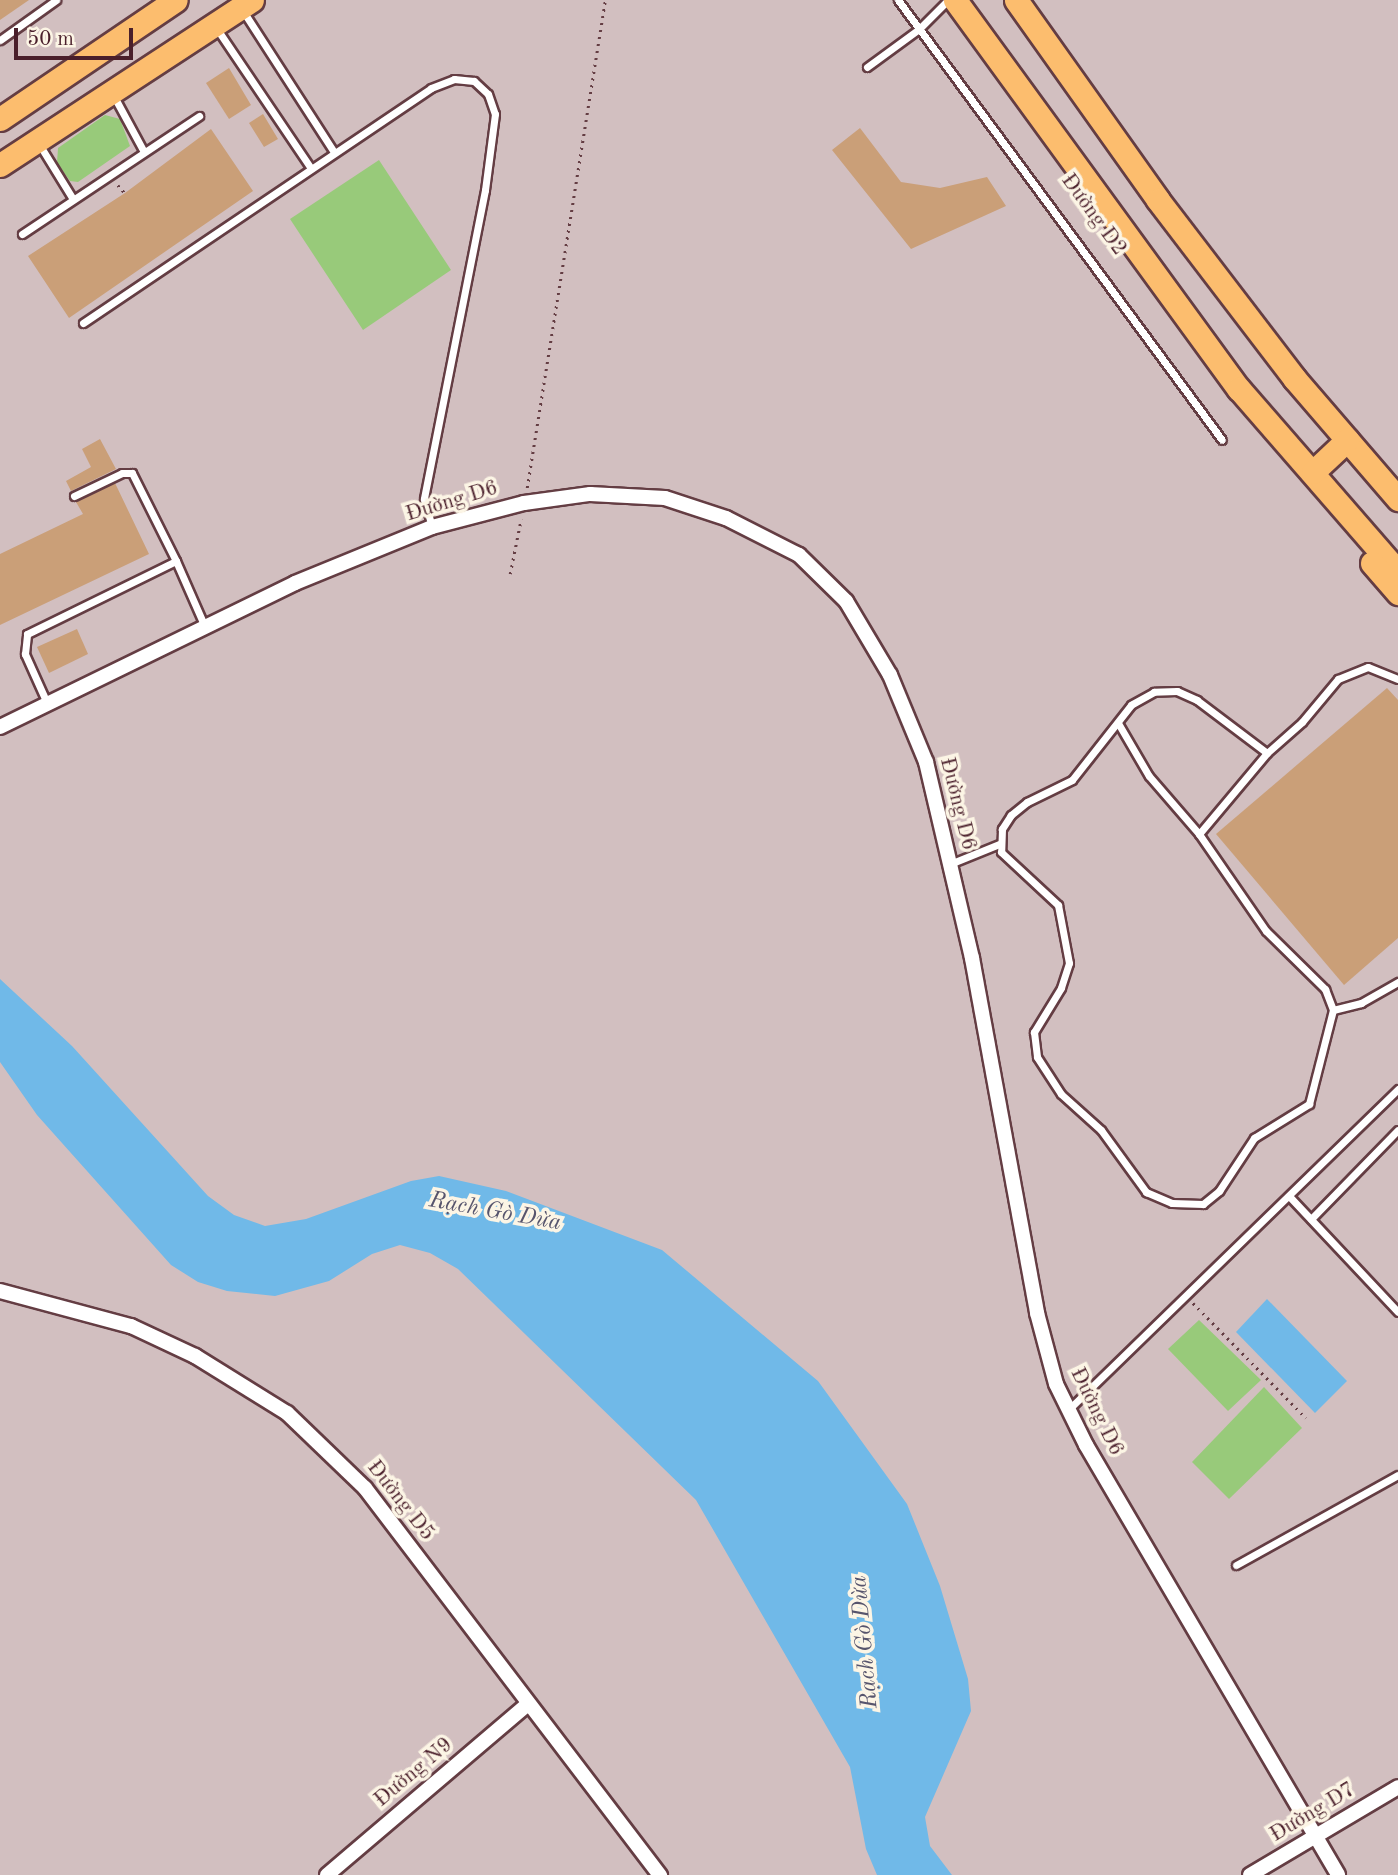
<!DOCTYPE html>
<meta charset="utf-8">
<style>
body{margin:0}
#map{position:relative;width:1398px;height:1875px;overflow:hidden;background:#f5e5cb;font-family:"Old Standard TT",serif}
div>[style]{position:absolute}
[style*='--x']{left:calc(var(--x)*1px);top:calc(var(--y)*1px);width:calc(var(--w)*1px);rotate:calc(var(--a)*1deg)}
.industrial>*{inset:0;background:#d2bfc0}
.green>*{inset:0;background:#98ca7a}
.water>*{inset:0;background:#70b9e8}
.building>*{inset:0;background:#ca9f78}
.path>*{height:2.5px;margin-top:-1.25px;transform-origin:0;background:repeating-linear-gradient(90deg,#643d43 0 2px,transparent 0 7px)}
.roads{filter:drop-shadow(2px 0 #643d43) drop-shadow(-2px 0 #643d43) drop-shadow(0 2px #643d43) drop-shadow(0 -2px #643d43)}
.lane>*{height:7px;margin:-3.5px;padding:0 3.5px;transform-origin:3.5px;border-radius:3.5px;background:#fff}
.street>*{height:14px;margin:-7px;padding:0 7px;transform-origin:7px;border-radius:7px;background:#fff}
.primary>*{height:23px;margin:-11.5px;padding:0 11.5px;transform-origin:11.5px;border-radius:11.5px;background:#fcbd6e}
span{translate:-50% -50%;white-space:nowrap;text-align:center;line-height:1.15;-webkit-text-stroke:7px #fcf5e5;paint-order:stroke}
.street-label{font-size:21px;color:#4a1f2b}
.water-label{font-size:23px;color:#57556d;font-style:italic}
.scale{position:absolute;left:14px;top:28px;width:119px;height:32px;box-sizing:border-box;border:4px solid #4a1f2b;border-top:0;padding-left:9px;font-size:21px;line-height:24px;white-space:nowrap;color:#4a1f2b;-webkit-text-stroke:5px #fcf5e5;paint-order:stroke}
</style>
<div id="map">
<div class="industrial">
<i style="clip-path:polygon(0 0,1398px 0,1398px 1875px,0 1875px)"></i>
</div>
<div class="green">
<i style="clip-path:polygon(105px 115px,120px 119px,130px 146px,78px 182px,70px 181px,57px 163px,58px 148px)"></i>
<i style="clip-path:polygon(379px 160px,451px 270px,363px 330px,290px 219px)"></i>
<i style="clip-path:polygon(1199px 1320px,1261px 1380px,1228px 1411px,1168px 1349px)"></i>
<i style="clip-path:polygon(1264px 1387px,1302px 1428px,1229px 1499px,1192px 1462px)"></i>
</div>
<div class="water">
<i style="clip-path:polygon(0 979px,72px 1046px,208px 1196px,234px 1215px,265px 1226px,306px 1219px,411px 1181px,439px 1176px,506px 1191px,662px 1250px,818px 1381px,907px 1504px,940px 1586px,968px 1679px,971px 1711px,925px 1817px,930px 1846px,952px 1875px,877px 1875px,866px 1849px,850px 1767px,696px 1500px,458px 1269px,430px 1253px,400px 1245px,372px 1254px,329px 1281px,275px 1296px,227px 1291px,198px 1282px,171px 1265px,37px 1115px,0 1062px)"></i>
<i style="clip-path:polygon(1267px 1299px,1347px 1381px,1315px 1413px,1236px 1332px)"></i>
</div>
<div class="building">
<i style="clip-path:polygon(0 0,29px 0,0 20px)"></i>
<i style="clip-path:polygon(229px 68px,251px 105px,229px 119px,206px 83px)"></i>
<i style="clip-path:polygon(263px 114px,278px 139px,264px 147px,249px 123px)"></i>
<i style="clip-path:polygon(860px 128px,901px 182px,940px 188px,987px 177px,1006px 206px,911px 249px,832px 150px)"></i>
<i style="clip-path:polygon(211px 129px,253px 191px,69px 318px,28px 256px,125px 193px)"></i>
<i style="clip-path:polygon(100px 439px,116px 469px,71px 491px,66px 481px,91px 467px,82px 449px)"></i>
<i style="clip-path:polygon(115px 483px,149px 554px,0 625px,0 554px,83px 514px,76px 502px)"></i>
<i style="clip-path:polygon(77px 629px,88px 654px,49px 673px,37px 647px)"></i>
<i style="clip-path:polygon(1387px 688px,1398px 700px,1398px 938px,1344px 985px,1216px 834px)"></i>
</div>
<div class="path">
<i style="--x:118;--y:185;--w:11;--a:49"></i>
<i style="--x:527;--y:488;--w:494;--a:-80.9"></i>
<i style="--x:510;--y:574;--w:56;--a:-78.7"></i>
<i style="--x:1193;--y:1303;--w:161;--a:45.5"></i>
</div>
<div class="roads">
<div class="lane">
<i style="--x:898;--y:0;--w:546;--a:53.63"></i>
<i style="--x:243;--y:11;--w:168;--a:57.2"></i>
<i style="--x:217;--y:29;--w:166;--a:56"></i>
<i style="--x:0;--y:40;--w:69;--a:-35.5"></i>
<i style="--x:867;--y:67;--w:64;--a:-36.2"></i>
<i style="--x:919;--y:29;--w:41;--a:-45"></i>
<i style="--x:117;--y:102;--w:55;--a:61.6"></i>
<i style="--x:39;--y:144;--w:65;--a:58.3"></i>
<i style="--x:22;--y:234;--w:213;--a:-33.7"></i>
<i style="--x:83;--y:323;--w:420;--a:-34"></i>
<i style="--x:431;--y:88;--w:25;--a:-21"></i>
<i style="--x:454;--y:79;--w:20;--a:6"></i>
<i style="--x:474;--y:81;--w:19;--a:43"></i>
<i style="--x:488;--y:94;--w:21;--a:71"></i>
<i style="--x:495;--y:114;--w:77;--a:97.5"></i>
<i style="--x:485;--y:190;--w:315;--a:101.2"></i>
<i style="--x:424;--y:499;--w:29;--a:74"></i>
<i style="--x:74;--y:496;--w:53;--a:-25.6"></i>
<i style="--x:122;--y:473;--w:10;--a:0"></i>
<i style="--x:132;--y:473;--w:98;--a:63.4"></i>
<i style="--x:47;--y:703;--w:54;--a:-114.2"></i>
<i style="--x:25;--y:654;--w:20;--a:-84"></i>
<i style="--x:27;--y:634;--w:166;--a:-26.1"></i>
<i style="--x:176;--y:561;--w:72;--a:66.3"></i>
<i style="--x:1118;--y:723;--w:61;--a:59.7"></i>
<i style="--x:1149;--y:776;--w:77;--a:49.2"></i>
<i style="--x:1199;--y:834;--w:118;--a:55.4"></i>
<i style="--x:1266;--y:931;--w:83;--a:44.5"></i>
<i style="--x:1325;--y:989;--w:22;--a:69"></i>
<i style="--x:1333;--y:1010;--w:29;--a:-14"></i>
<i style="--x:1361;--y:1003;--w:43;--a:-29.6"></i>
<i style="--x:1267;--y:753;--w:88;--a:-142.9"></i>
<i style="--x:1197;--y:700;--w:22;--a:-156"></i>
<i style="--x:1177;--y:691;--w:23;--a:178"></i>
<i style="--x:1154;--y:692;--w:26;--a:151"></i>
<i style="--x:1131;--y:705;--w:95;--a:128.2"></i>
<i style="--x:1072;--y:780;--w:50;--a:153.9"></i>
<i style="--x:1027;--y:802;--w:21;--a:141"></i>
<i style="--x:1011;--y:815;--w:17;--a:123"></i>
<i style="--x:1002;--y:829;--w:23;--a:92"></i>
<i style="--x:1001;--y:852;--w:78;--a:42.9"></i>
<i style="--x:1058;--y:905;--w:59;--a:79.3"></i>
<i style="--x:1069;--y:963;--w:26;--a:108"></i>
<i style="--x:1061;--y:988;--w:52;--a:121.5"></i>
<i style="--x:1034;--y:1032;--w:25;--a:83"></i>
<i style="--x:1037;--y:1057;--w:44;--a:57"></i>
<i style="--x:1061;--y:1094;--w:54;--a:42"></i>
<i style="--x:1101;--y:1130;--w:77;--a:54"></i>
<i style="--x:1146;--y:1192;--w:28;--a:23"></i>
<i style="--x:1172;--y:1203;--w:31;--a:2"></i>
<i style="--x:1203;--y:1204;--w:21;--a:-39"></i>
<i style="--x:1219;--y:1191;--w:64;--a:-56.6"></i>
<i style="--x:1254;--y:1138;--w:65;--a:-31.7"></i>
<i style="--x:1309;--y:1104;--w:97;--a:-75.7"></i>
<i style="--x:1199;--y:834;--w:106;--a:-50"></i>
<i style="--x:1267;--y:753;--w:47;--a:-41.5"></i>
<i style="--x:1302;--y:722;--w:56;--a:-50.1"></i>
<i style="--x:1338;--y:679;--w:32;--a:-22"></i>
<i style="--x:1368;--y:667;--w:32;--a:22"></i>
<i style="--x:950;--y:864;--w:53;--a:-22.2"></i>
<i style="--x:1289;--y:1196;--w:159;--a:46.8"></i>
<i style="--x:1311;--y:1219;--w:124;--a:-45.7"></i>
<i style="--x:1069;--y:1409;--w:459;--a:-44.2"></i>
<i style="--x:1236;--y:1565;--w:185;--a:-29.1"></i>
</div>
<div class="street">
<i style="--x:0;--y:727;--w:328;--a:-26"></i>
<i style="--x:295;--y:583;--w:148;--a:-22.2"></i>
<i style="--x:432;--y:527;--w:95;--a:-14.6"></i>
<i style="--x:524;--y:503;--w:67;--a:-7.8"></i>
<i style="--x:590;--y:494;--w:75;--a:3.1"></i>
<i style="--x:665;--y:498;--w:64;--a:18.2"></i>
<i style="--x:726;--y:518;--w:82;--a:26.9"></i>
<i style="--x:799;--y:555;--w:66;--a:44.4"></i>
<i style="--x:846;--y:601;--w:86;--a:59.3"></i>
<i style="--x:890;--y:675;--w:94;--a:67.5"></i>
<i style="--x:926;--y:762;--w:201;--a:76.8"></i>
<i style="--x:972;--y:958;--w:361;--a:79.6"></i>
<i style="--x:1037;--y:1313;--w:73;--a:75"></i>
<i style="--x:1056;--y:1384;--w:68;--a:63.8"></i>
<i style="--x:1086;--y:1445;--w:498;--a:59.6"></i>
<i style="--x:0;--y:1291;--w:136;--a:15"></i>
<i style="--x:131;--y:1326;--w:71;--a:25.1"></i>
<i style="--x:195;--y:1356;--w:108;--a:31.8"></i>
<i style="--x:287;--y:1413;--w:108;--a:43.9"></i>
<i style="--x:365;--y:1488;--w:487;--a:52.7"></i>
<i style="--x:327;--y:1875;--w:264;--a:-40.4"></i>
<i style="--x:1250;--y:1875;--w:172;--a:-30.7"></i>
</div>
<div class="primary">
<i style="--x:955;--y:0;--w:482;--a:53.9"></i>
<i style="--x:1239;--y:389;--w:242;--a:49"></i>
<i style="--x:1016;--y:0;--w:245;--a:54.6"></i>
<i style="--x:1158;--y:200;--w:224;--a:52.6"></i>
<i style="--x:1294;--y:378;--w:160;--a:49.3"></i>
<i style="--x:0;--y:119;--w:212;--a:-34.1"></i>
<i style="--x:0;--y:165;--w:301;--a:-33.2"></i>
<i style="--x:1313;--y:472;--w:47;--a:-43.3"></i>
<i style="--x:1372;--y:563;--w:40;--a:49"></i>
</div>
</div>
<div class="street-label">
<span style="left:1093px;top:215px;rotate:54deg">Đường D2</span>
<span style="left:452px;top:502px;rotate:-17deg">Đường D6</span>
<span style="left:957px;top:804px;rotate:76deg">Đường D6</span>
<span style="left:1096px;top:1412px;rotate:64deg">Đường D6</span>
<span style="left:400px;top:1501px;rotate:52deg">Đường D5</span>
<span style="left:414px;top:1773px;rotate:-40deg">Đường N9</span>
<span style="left:1313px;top:1813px;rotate:-31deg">Đường D7</span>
</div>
<div class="water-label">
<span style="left:495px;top:1212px;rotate:10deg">Rạch Gò Dừa</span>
<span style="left:865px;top:1642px;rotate:-95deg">Rạch Gò Dừa</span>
</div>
<div class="scale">50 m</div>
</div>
